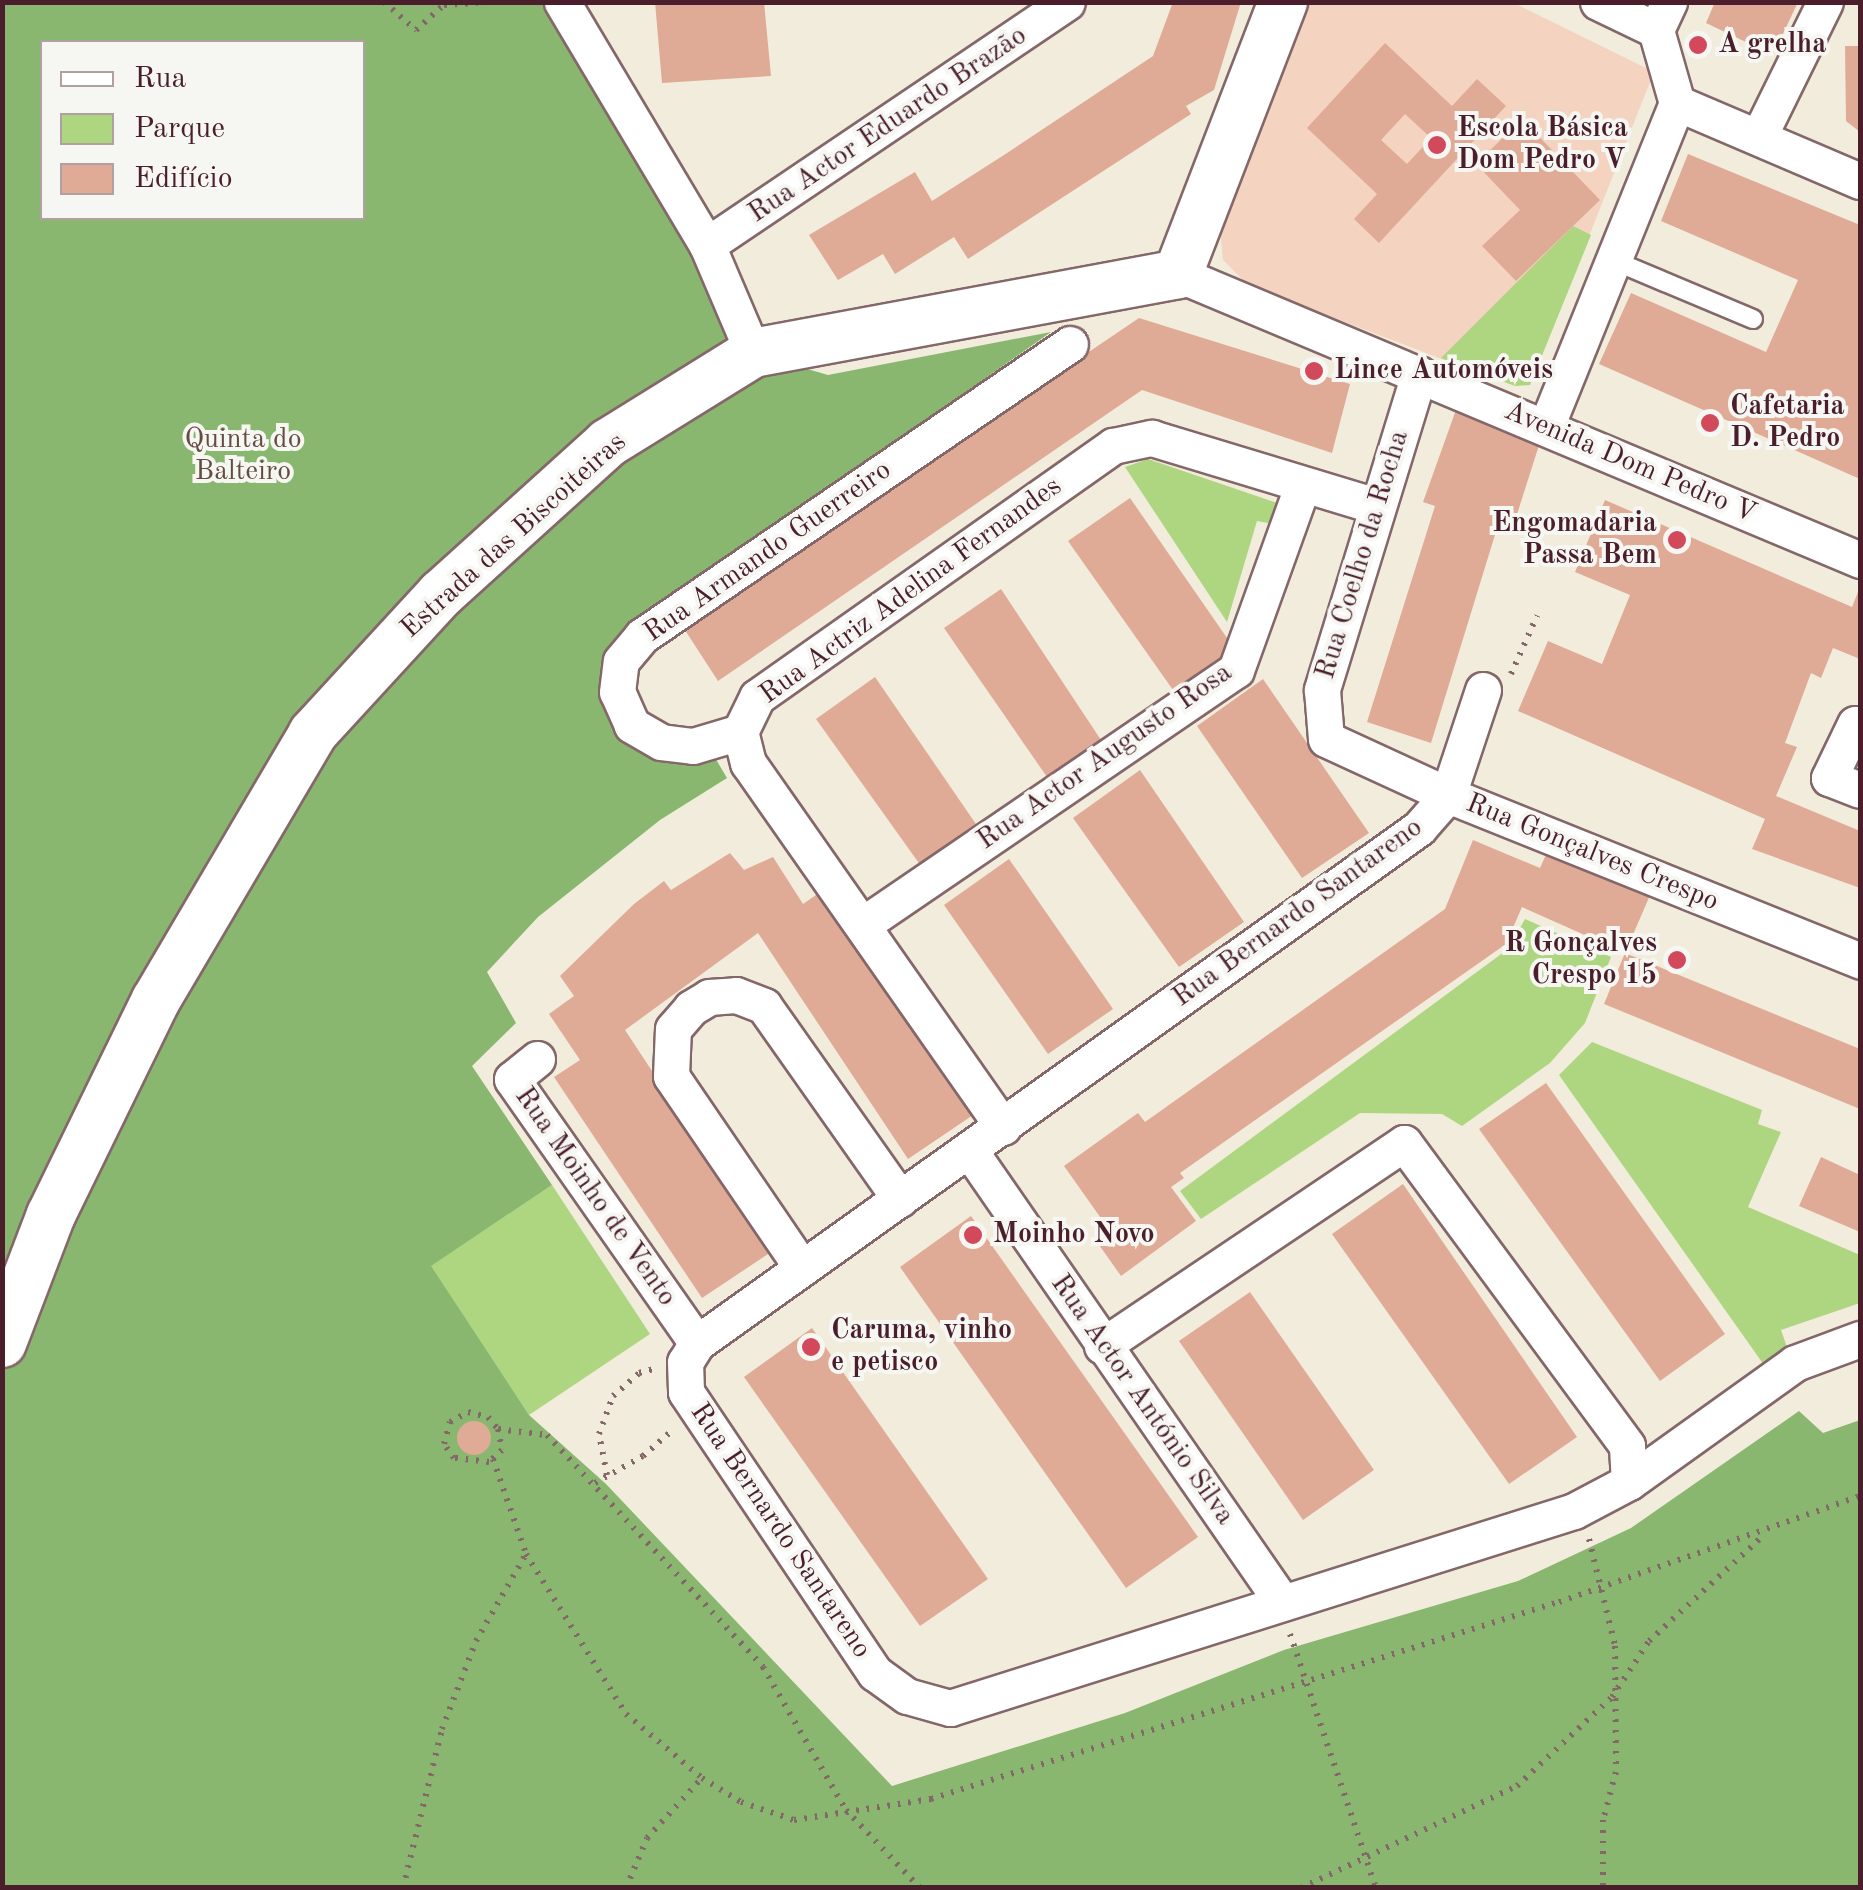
<!DOCTYPE html>
<meta charset="utf-8">
<style>
body{margin:0}
#map{position:relative;width:1863px;height:1890px;overflow:hidden;background:#f1ecdb;font-family:"Old Standard TT",serif}
div>[style]{position:absolute}
[style*='--x']{left:calc(var(--x)*1px);top:calc(var(--y)*1px);width:calc(var(--w)*1px);rotate:calc(var(--a)*1deg)}
.built>*{inset:0;background:#f4d3c0}
.green>*{inset:0;background:#aed681}
.forest>*{inset:0;background:#8ab76f}
.building>*{inset:0;background:#e0ab96}
.round{border-radius:50%}
.path>*{height:6px;margin-top:-3px;transform-origin:0;background:repeating-linear-gradient(90deg,#846769 0 2.5px,transparent 0 10.5px)}
.roads{filter:drop-shadow(2px 0 #846769) drop-shadow(-2px 0 #846769) drop-shadow(0 2px #846769) drop-shadow(0 -2px #846769)}
.lane>*{height:18px;margin:-9px;padding:0 9px;transform-origin:9px;border-radius:9px;background:#fff}
.street>*{height:35px;margin:-17.5px;padding:0 17.5px;transform-origin:17.5px;border-radius:17.5px;background:#fff}
.secondary>*{height:48px;margin:-24px;padding:0 24px;transform-origin:24px;border-radius:24px;background:#fff}
.dots>*{width:28px;height:28px;translate:-50% -50%;box-sizing:border-box;border:5px solid #f6f6f2;border-radius:50%}
span{translate:-50% -50%;white-space:nowrap;text-align:center;line-height:1.15;-webkit-text-stroke:8px #f6f6f2;paint-order:stroke}
.poi-label{font-size:28px;color:#4a1f2b;font-weight:700}
.left{translate:0 -50%;text-align:left}
.right{translate:-100% -50%;text-align:right}
.street-label{font-size:28px;color:#4a1f2b}
.park-label{font-size:28px;color:#634d40}
.frame{position:absolute;inset:0;border:5px solid #4a1f2b;pointer-events:none}
.legend{position:absolute;left:40px;top:40px;width:325px;height:180px;box-sizing:border-box;background:#f6f6f2;border:2px solid #b1a0a2;margin:0;padding:12px 18px;list-style:none;font-size:30px;color:#4a1f2b}
.legend li{display:flex;align-items:center;gap:20px;height:50px}
.legend b{width:50px;border:2px solid #b1a0a2}
</style>
<div id="map">
<div class="built">
<i style="clip-path:polygon(1303px 3px,1514px 3px,1654px 72px,1530px 385px,1497px 380px,1308px 308px,1243px 280px,1223px 260px,1219px 218px)"></i>
</div>
<div class="green">
<i style="clip-path:polygon(1573px 226px,1591px 235px,1530px 385px,1515px 386px,1441px 358px)"></i>
<i style="clip-path:polygon(1148px 459px,1277px 503px,1278px 525px,1257px 521px,1227px 622px,1125px 467px)"></i>
<i style="clip-path:polygon(1525px 919px,1611px 957px,1585px 1023px,1550px 1063px,1462px 1126px,1442px 1114px,1360px 1113px,1201px 1219px,1180px 1191px,1508px 949px)"></i>
<i style="clip-path:polygon(1592px 1042px,1762px 1110px,1758px 1124px,1781px 1132px,1748px 1207px,1860px 1255px,1860px 1303px,1781px 1330px,1788px 1350px,1764px 1365px,1559px 1075px)"></i>
<i style="clip-path:polygon(552px 1185px,650px 1334px,529px 1415px,430px 1266px)"></i>
</div>
<div class="forest">
<i style="clip-path:polygon(evenodd,3px 3px,562px 3px,753px 353px,828px 375px,1051px 332px,666px 603px,617px 650px,645px 751px,685px 764px,714px 756px,727px 778px,660px 820px,538px 917px,487px 972px,516px 1023px,472px 1066px,552px 1185px,431px 1266px,529px 1415px,606px 1484px,892px 1786px,1125px 1713px,1284px 1650px,1518px 1581px,1631px 1528px,1799px 1411px,1823px 1433px,1860px 1420px,1860px 1887px,2px 1887px,3px 3px,42px 42px,362px 42px,362px 218px,42px 218px,42px 42px)"></i>
</div>
<div class="building">
<i style="clip-path:polygon(655px 2px,764px 2px,771px 76px,662px 83px)"></i>
<i style="clip-path:polygon(1173px 2px,1241px 2px,1214px 90px,1186px 106px,1191px 114px,968px 259px,954px 237px,895px 274px,883px 254px,838px 280px,809px 235px,915px 172px,932px 201px,1004px 155px,1153px 56px)"></i>
<i style="clip-path:polygon(1715px 2px,1798px 2px,1773px 55px,1706px 23px)"></i>
<i style="clip-path:polygon(evenodd,1385px 43px,1452px 106px,1477px 79px,1506px 106px,1379px 243px,1354px 219px,1377px 194px,1307px 128px,1385px 43px,1405px 114px,1431px 138px,1407px 164px,1381px 140px,1405px 114px)"></i>
<i style="clip-path:polygon(1845px 46px,1860px 46px,1860px 132px,1846px 121px)"></i>
<i style="clip-path:polygon(1522px 119px,1600px 200px,1516px 281px,1482px 246px,1520px 210px,1476px 164px)"></i>
<i style="clip-path:polygon(1688px 154px,1860px 225px,1860px 479px,1599px 364px,1631px 293px,1766px 352px,1798px 280px,1661px 221px)"></i>
<i style="clip-path:polygon(1139px 318px,1350px 384px,1332px 453px,1142px 390px,718px 681px,683px 627px)"></i>
<i style="clip-path:polygon(1457px 407px,1541px 439px,1512px 530px,1498px 525px,1431px 743px,1367px 722px,1435px 506px,1423px 502px)"></i>
<i style="clip-path:polygon(1130px 498px,1234px 648px,1173px 690px,1068px 541px)"></i>
<i style="clip-path:polygon(1605px 500px,1852px 607px,1860px 587px,1860px 659px,1833px 648px,1821px 678px,1811px 673px,1785px 743px,1797px 747px,1776px 796px,1860px 831px,1860px 888px,1752px 849px,1765px 819px,1518px 711px,1548px 641px,1602px 664px,1630px 595px,1575px 572px)"></i>
<i style="clip-path:polygon(1001px 589px,1101px 740px,1047px 777px,944px 628px)"></i>
<i style="clip-path:polygon(875px 677px,978px 827px,921px 866px,816px 719px)"></i>
<i style="clip-path:polygon(1263px 679px,1369px 833px,1302px 878px,1197px 726px)"></i>
<i style="clip-path:polygon(1140px 770px,1244px 922px,1179px 967px,1073px 818px)"></i>
<i style="clip-path:polygon(1473px 840px,1540px 868px,1548px 850px,1651px 893px,1625px 953px,1522px 907px,1506px 944px,1180px 1173px,1184px 1178px,1171px 1187px,1196px 1221px,1121px 1276px,1097px 1242px,1110px 1231px,1064px 1166px,1138px 1113px,1145px 1122px,1445px 909px)"></i>
<i style="clip-path:polygon(730px 853px,744px 870px,773px 857px,803px 904px,829px 886px,979px 1111px,908px 1159px,758px 933px,625px 1030px,771px 1252px,702px 1298px,554px 1077px,580px 1060px,549px 1014px,574px 996px,560px 976px,634px 904px,664px 881px,671px 890px)"></i>
<i style="clip-path:polygon(1009px 859px,1113px 1009px,1048px 1054px,944px 905px)"></i>
<i style="clip-path:polygon(1625px 953px,1860px 1049px,1860px 1109px,1604px 1004px)"></i>
<i style="clip-path:polygon(1546px 1083px,1725px 1334px,1660px 1381px,1479px 1129px)"></i>
<i style="clip-path:polygon(1821px 1157px,1860px 1175px,1860px 1232px,1799px 1206px)"></i>
<i style="clip-path:polygon(1403px 1184px,1577px 1437px,1509px 1484px,1332px 1234px)"></i>
<i style="clip-path:polygon(971px 1216px,1198px 1537px,1126px 1588px,900px 1267px)"></i>
<i style="clip-path:polygon(1250px 1292px,1374px 1470px,1303px 1520px,1179px 1341px)"></i>
<i style="clip-path:polygon(812px 1328px,988px 1579px,920px 1626px,744px 1377px)"></i>
<i class="round" style="left:457px;top:1421px;width:34px;height:34px"></i>
</div>
<div class="path">
<i style="--x:384;--y:2;--w:43;--a:41.2"></i>
<i style="--x:416;--y:30;--w:38;--a:-42"></i>
<i style="--x:444;--y:5;--w:44;--a:-3.9"></i>
<i style="--x:1511;--y:674;--w:64;--a:-65.9"></i>
<i style="--x:498;--y:1429;--w:21;--a:79"></i>
<i style="--x:502;--y:1450;--w:18;--a:137"></i>
<i style="--x:489;--y:1462;--w:35;--a:-173"></i>
<i style="--x:454;--y:1458;--w:17;--a:-126"></i>
<i style="--x:444;--y:1444;--w:23;--a:-75"></i>
<i style="--x:450;--y:1422;--w:21;--a:-29"></i>
<i style="--x:468;--y:1412;--w:21;--a:14"></i>
<i style="--x:488;--y:1417;--w:16;--a:50"></i>
<i style="--x:498;--y:1429;--w:49;--a:7"></i>
<i style="--x:547;--y:1435;--w:317;--a:47"></i>
<i style="--x:763;--y:1667;--w:165;--a:59.9"></i>
<i style="--x:846;--y:1810;--w:108;--a:46.5"></i>
<i style="--x:493;--y:1459;--w:101;--a:70.8"></i>
<i style="--x:526;--y:1554;--w:189;--a:58"></i>
<i style="--x:626;--y:1714;--w:99;--a:40.1"></i>
<i style="--x:702;--y:1778;--w:46;--a:31.6"></i>
<i style="--x:741;--y:1802;--w:56;--a:18.8"></i>
<i style="--x:794;--y:1820;--w:139;--a:-8.7"></i>
<i style="--x:931;--y:1799;--w:658;--a:-17.42"></i>
<i style="--x:1559;--y:1602;--w:319;--a:-19.4"></i>
<i style="--x:607;--y:1475;--w:42;--a:-101"></i>
<i style="--x:599;--y:1434;--w:40;--a:-69.8"></i>
<i style="--x:613;--y:1396;--w:35;--a:-41"></i>
<i style="--x:639;--y:1373;--w:16;--a:-15"></i>
<i style="--x:595;--y:1483;--w:55;--a:-29.4"></i>
<i style="--x:643;--y:1456;--w:41;--a:-41.1"></i>
<i style="--x:1589;--y:1539;--w:110;--a:76.3"></i>
<i style="--x:1615;--y:1646;--w:126;--a:89.5"></i>
<i style="--x:1616;--y:1772;--w:50;--a:105.2"></i>
<i style="--x:1603;--y:1820;--w:68;--a:90"></i>
<i style="--x:1290;--y:1634;--w:268;--a:71.3"></i>
<i style="--x:403;--y:1888;--w:164;--a:-76.2"></i>
<i style="--x:442;--y:1729;--w:94;--a:-68.9"></i>
<i style="--x:476;--y:1641;--w:100;--a:-60.1"></i>
<i style="--x:626;--y:1888;--w:54;--a:-67.2"></i>
<i style="--x:647;--y:1838;--w:81;--a:-47.5"></i>
<i style="--x:1301;--y:1888;--w:239;--a:-25.3"></i>
<i style="--x:1517;--y:1786;--w:130;--a:-43.1"></i>
<i style="--x:1612;--y:1697;--w:67;--a:-56.5"></i>
<i style="--x:1649;--y:1641;--w:156;--a:-42.7"></i>
</div>
<div class="roads">
<div class="lane">
<i style="--x:1610;--y:259;--w:155;--a:22.8"></i>
</div>
<div class="street">
<i style="--x:562;--y:2;--w:283;--a:59.2"></i>
<i style="--x:707;--y:245;--w:117;--a:66.9"></i>
<i style="--x:1598;--y:2;--w:64;--a:25.8"></i>
<i style="--x:1656;--y:30;--w:76;--a:74"></i>
<i style="--x:1656;--y:30;--w:31;--a:-65"></i>
<i style="--x:1677;--y:103;--w:199;--a:23.1"></i>
<i style="--x:1760;--y:134;--w:147;--a:-63.8"></i>
<i style="--x:707;--y:245;--w:434;--a:-34"></i>
<i style="--x:1178;--y:274;--w:740;--a:22.75"></i>
<i style="--x:1419;--y:374;--w:331;--a:107.1"></i>
<i style="--x:1322;--y:690;--w:49;--a:85.3"></i>
<i style="--x:1326;--y:739;--w:134;--a:24.7"></i>
<i style="--x:1448;--y:795;--w:444;--a:21.9"></i>
<i style="--x:1546;--y:427;--w:349;--a:-68"></i>
<i style="--x:1483;--y:690;--w:111;--a:108.4"></i>
<i style="--x:1448;--y:795;--w:44;--a:131.3"></i>
<i style="--x:1419;--y:828;--w:887;--a:144.5"></i>
<i style="--x:697;--y:1343;--w:22;--a:122"></i>
<i style="--x:685;--y:1362;--w:30;--a:88"></i>
<i style="--x:686;--y:1392;--w:339;--a:56.1"></i>
<i style="--x:875;--y:1673;--w:39;--a:36"></i>
<i style="--x:907;--y:1696;--w:45;--a:15.6"></i>
<i style="--x:950;--y:1708;--w:654;--a:-17.52"></i>
<i style="--x:1574;--y:1511;--w:62;--a:-27.8"></i>
<i style="--x:1629;--y:1482;--w:204;--a:-35.6"></i>
<i style="--x:1795;--y:1363;--w:69;--a:-20.3"></i>
<i style="--x:1860;--y:726;--w:5;--a:-158"></i>
<i style="--x:1855;--y:724;--w:60;--a:115.7"></i>
<i style="--x:1829;--y:778;--w:33;--a:21"></i>
<i style="--x:740;--y:732;--w:49;--a:163.4"></i>
<i style="--x:693;--y:746;--w:32;--a:-173"></i>
<i style="--x:661;--y:742;--w:34;--a:-150"></i>
<i style="--x:632;--y:725;--w:36;--a:-114"></i>
<i style="--x:617;--y:692;--w:31;--a:-83"></i>
<i style="--x:621;--y:661;--w:33;--a:-50"></i>
<i style="--x:642;--y:636;--w:518;--a:-34.3"></i>
<i style="--x:865;--y:923;--w:449;--a:-34.3"></i>
<i style="--x:1236;--y:670;--w:195;--a:-70.2"></i>
<i style="--x:537;--y:1059;--w:32;--a:141"></i>
<i style="--x:512;--y:1079;--w:322;--a:55"></i>
<i style="--x:1003;--y:1127;--w:444;--a:-125"></i>
<i style="--x:748;--y:763;--w:32;--a:-104"></i>
<i style="--x:740;--y:732;--w:39;--a:-64"></i>
<i style="--x:757;--y:697;--w:436;--a:-35.2"></i>
<i style="--x:1113;--y:446;--w:40;--a:-12"></i>
<i style="--x:1152;--y:438;--w:234;--a:16.9"></i>
<i style="--x:970;--y:1151;--w:545;--a:55.32"></i>
<i style="--x:802;--y:1268;--w:232;--a:-124.3"></i>
<i style="--x:671;--y:1076;--w:47;--a:-87.6"></i>
<i style="--x:673;--y:1029;--w:28;--a:-49"></i>
<i style="--x:691;--y:1008;--w:21;--a:-31"></i>
<i style="--x:709;--y:997;--w:27;--a:-4"></i>
<i style="--x:736;--y:995;--w:30;--a:21"></i>
<i style="--x:764;--y:1006;--w:236;--a:54.8"></i>
<i style="--x:1102;--y:1346;--w:364;--a:-33.9"></i>
<i style="--x:1404;--y:1143;--w:376;--a:53.6"></i>
<i style="--x:1627;--y:1446;--w:36;--a:87"></i>
</div>
<div class="secondary">
<i style="--x:2;--y:1343;--w:137;--a:-69.1"></i>
<i style="--x:51;--y:1215;--w:239;--a:-64"></i>
<i style="--x:156;--y:1000;--w:310;--a:-59.5"></i>
<i style="--x:313;--y:733;--w:189;--a:-47.4"></i>
<i style="--x:441;--y:594;--w:225;--a:-42.1"></i>
<i style="--x:608;--y:443;--w:171;--a:-31.8"></i>
<i style="--x:753;--y:353;--w:432;--a:-10.5"></i>
<i style="--x:1178;--y:274;--w:292;--a:-68.9"></i>
</div>
</div>
<div class="dots">
<i style="left:1698px;top:45px;background:#d1495b"></i>
<i style="left:1437px;top:145px;background:#d1495b"></i>
<i style="left:1314px;top:371px;background:#d1495b"></i>
<i style="left:1710px;top:423px;background:#d1495b"></i>
<i style="left:1677px;top:540px;background:#d1495b"></i>
<i style="left:1677px;top:960px;background:#d1495b"></i>
<i style="left:973px;top:1235px;background:#d1495b"></i>
<i style="left:811px;top:1347px;background:#d1495b"></i>
</div>
<div class="poi-label">
<span class="left" style="left:1718px;top:45px">A grelha</span>
<span class="left" style="left:1457px;top:145px">Escola Básica<br>Dom Pedro V</span>
<span class="left" style="left:1334px;top:371px">Lince Automóveis</span>
<span class="left" style="left:1730px;top:423px">Cafetaria<br>D. Pedro</span>
<span class="right" style="left:1657px;top:540px">Engomadaria<br>Passa Bem</span>
<span class="right" style="left:1657px;top:960px">R Gonçalves<br>Crespo 15</span>
<span class="left" style="left:993px;top:1235px">Moinho Novo</span>
<span class="left" style="left:831px;top:1347px">Caruma, vinho<br>e petisco</span>
</div>
<div class="street-label">
<span style="left:888px;top:125px;rotate:-34deg">Rua Actor Eduardo Brazão</span>
<span style="left:1630px;top:463px;rotate:23deg">Avenida Dom Pedro V</span>
<span style="left:514px;top:536px;rotate:-42deg">Estrada das Biscoiteiras</span>
<span style="left:768px;top:552px;rotate:-35deg">Rua Armando Guerreiro</span>
<span style="left:1363px;top:555px;rotate:-73deg">Rua Coelho da Rocha</span>
<span style="left:911px;top:591px;rotate:-36deg">Rua Actriz Adelina Fernandes</span>
<span style="left:1105px;top:757px;rotate:-35deg">Rua Actor Augusto Rosa</span>
<span style="left:1592px;top:853px;rotate:22deg">Rua Gonçalves Crespo</span>
<span style="left:1298px;top:913px;rotate:-36deg">Rua Bernardo Santareno</span>
<span style="left:595px;top:1197px;rotate:55deg">Rua Moinho de Vento</span>
<span style="left:1142px;top:1400px;rotate:55deg">Rua Actor António Silva</span>
<span style="left:780px;top:1531px;rotate:56deg">Rua Bernardo Santareno</span>
</div>
<div class="park-label">
<span style="left:243px;top:456px">Quinta do<br>Balteiro</span>
</div>
<div class="frame"></div>
<ul class="legend">
<li><b style="height:12px;background:#fff"></b>Rua</li>
<li><b style="height:28px;background:#aed681"></b>Parque</li>
<li><b style="height:28px;background:#e0ab96"></b>Edifício</li>
</ul>
</div>
